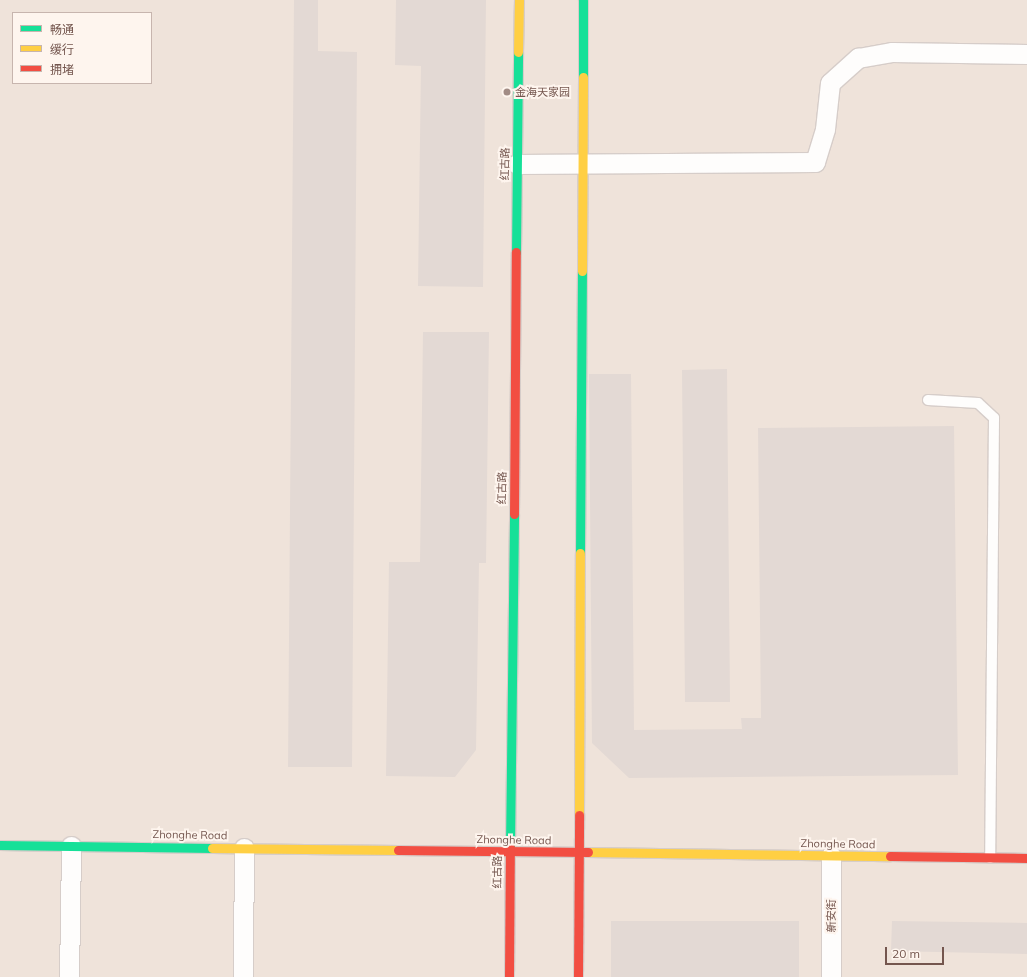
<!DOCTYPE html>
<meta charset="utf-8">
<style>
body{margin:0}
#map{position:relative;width:1027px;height:977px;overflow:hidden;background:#f7f1ec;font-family:Mulish,"Noto Sans SC",sans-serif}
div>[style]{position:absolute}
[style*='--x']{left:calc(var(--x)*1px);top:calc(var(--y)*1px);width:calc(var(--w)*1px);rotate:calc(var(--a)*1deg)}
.residential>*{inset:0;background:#efe3da}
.building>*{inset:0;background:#e3d9d4}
.roads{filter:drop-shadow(1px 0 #d6cdc9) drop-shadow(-1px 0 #d6cdc9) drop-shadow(0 1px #d6cdc9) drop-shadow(0 -1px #d6cdc9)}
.lane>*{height:10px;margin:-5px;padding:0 5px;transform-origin:5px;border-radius:5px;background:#fefdfc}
.street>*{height:19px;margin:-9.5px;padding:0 9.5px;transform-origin:9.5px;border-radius:9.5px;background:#fefdfc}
.fast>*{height:9px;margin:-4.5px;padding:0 4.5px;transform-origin:4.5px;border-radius:4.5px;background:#16e098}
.slow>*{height:9px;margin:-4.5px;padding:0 4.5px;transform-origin:4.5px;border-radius:4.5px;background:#ffcf43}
.jam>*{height:9px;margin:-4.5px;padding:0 4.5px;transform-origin:4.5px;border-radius:4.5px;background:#f24e42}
.dots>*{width:11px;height:11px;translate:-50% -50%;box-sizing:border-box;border:2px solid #fef5ee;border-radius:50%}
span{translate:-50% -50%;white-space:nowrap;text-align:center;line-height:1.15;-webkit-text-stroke:4px #fef5ee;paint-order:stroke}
.poi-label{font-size:11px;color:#74564e}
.left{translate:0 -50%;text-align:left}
.street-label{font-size:11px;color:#74564e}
.legend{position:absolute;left:12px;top:12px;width:140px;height:72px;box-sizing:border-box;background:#fef5ee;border:1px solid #c7b5ae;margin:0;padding:5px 7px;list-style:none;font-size:12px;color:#74564e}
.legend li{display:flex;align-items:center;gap:8px;height:20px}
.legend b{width:20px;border:1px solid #c7b5ae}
.scale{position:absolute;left:885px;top:947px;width:59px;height:18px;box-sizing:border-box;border:2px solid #74564e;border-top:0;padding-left:5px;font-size:12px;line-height:14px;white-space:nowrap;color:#74564e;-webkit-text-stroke:3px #fef5ee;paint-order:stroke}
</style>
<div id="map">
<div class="residential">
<i style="clip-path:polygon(evenodd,0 0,1027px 0,1027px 977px,0 977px,0 0,13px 13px,151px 13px,151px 83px,13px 83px,13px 13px)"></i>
</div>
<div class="building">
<i style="clip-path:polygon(294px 0,318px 0,318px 51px,357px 52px,352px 767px,288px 767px)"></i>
<i style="clip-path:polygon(396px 0,486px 0,483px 287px,418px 286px,421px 66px,395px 65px)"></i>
<i style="clip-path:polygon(423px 332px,489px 332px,486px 563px,479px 563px,476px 750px,455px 777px,386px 776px,389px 562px,420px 562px)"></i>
<i style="clip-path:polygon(727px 369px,730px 702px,685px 702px,682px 370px)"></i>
<i style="clip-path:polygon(589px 374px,631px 374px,634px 730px,742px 729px,741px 718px,761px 718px,758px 428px,954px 426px,958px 775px,629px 778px,592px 743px)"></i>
<i style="clip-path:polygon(611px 921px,799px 921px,799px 977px,611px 977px)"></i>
<i style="clip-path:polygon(892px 921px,1027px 923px,1027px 954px,891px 951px)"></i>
</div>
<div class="roads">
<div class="lane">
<i style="--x:928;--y:400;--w:50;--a:3.4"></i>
<i style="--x:978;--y:403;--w:22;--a:43"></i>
<i style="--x:994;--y:418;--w:440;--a:90.5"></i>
</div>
<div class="street">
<i style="--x:517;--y:164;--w:298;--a:-0.4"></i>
<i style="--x:815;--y:162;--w:34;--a:-73"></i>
<i style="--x:825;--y:129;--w:46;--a:-83.8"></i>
<i style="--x:830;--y:83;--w:38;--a:-42"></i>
<i style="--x:858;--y:58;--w:35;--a:-10"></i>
<i style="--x:892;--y:52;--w:135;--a:0.8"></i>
<i style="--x:831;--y:856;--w:121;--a:90"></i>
<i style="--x:69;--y:977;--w:131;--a:-89.1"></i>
<i style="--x:243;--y:977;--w:129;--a:-89.6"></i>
</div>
<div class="fast">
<i style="--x:583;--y:77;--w:77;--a:-90"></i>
<i style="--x:516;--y:252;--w:200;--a:-89.4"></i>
<i style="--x:580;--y:553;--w:282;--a:-89.6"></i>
<i style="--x:0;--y:845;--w:212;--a:0.8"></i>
<i style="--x:510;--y:847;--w:333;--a:-89.3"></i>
</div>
<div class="slow">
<i style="--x:518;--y:52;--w:52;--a:-88.9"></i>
<i style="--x:582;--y:271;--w:194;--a:-89.7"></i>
<i style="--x:579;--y:815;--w:262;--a:-89.8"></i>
<i style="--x:212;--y:848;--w:186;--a:0.6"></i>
<i style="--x:588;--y:852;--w:302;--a:0.8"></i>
</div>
<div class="jam">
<i style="--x:514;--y:514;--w:262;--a:-89.6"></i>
<i style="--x:398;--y:850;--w:190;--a:0.6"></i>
<i style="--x:890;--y:856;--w:137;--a:0.8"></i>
<i style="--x:509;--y:977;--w:130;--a:-89.6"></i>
<i style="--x:578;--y:977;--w:162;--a:-89.6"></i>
</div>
</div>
<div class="dots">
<i style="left:507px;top:92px;background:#a28c85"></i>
</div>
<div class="poi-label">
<span class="left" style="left:515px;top:92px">金海天家园</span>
</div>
<div class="street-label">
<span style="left:505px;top:164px;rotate:-89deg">红古路</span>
<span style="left:502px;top:488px;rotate:-89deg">红古路</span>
<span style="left:190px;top:835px;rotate:1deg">Zhonghe Road</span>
<span style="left:514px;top:840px;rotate:1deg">Zhonghe Road</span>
<span style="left:838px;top:844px;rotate:1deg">Zhonghe Road</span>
<span style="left:497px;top:872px;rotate:-90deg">红古路</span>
<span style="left:831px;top:916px;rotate:-90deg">新安街</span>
</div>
<ul class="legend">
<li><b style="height:5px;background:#16e098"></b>畅通</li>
<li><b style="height:5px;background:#ffcf43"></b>缓行</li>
<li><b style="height:5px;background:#f24e42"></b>拥堵</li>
</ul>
<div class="scale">20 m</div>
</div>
